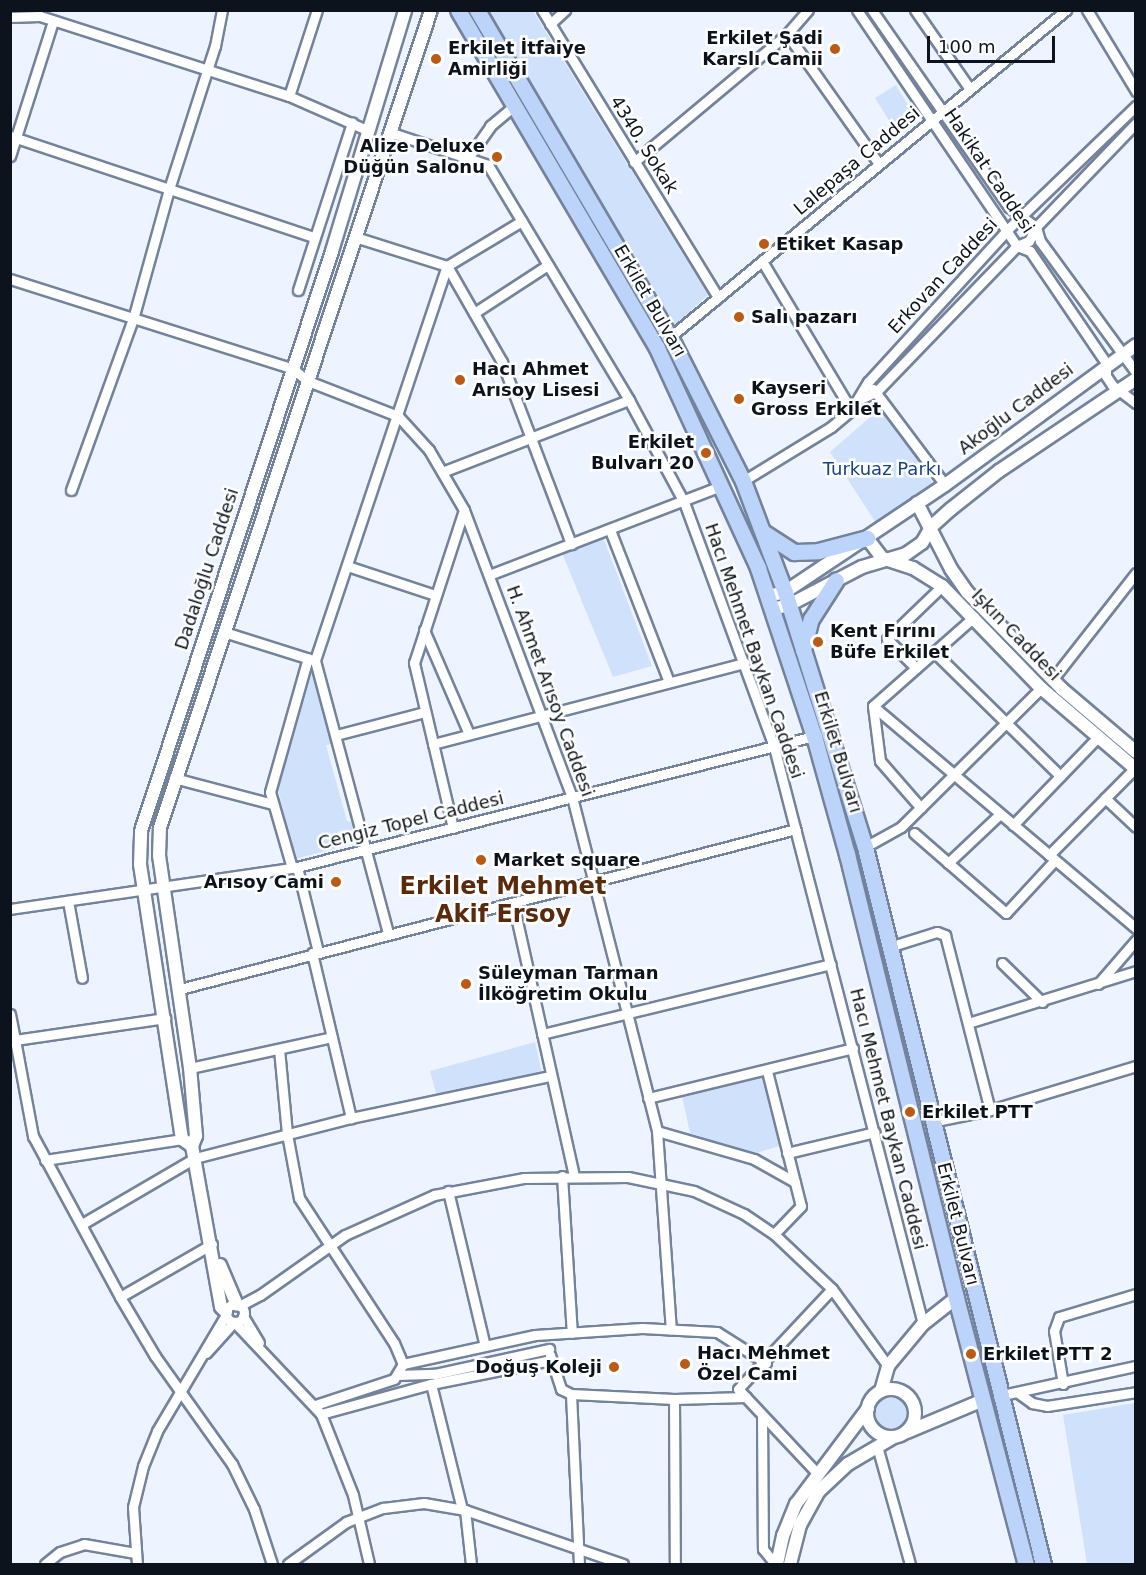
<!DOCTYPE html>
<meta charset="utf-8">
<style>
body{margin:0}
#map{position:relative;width:1146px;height:1575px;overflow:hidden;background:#edf4ff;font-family:"DejaVu Sans",sans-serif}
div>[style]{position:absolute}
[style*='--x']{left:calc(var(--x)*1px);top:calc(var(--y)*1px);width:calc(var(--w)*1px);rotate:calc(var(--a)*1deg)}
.green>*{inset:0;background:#d0e1fc}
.round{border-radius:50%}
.roads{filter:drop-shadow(2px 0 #74839c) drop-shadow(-2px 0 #74839c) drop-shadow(0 2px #74839c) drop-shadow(0 -2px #74839c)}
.minor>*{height:9px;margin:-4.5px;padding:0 4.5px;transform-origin:4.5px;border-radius:4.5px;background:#fff}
.minor>.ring{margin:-4.5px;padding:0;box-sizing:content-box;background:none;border:9px solid #fff;border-radius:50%}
.tertiary>*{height:12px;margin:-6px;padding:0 6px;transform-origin:6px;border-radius:6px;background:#fff}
.tertiary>.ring{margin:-6px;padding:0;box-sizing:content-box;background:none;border:12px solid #fff;border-radius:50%}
.primary>*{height:15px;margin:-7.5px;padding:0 7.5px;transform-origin:7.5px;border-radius:7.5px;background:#bcd4fa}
.dots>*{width:16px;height:16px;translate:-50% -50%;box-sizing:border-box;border:3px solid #fff;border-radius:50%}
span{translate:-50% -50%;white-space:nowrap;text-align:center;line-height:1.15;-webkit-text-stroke:5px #fff;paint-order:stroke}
.poi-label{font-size:18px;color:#0d131c;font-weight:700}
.right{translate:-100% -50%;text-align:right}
.left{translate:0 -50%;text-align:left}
.street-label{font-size:18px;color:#0d131c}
.park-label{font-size:18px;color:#16428a}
.district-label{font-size:24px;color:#592a0b;font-weight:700}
.frame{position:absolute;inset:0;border:12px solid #0d131c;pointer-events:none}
.scale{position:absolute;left:927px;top:36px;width:128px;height:27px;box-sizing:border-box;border:3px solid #0d131c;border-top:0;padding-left:8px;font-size:18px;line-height:21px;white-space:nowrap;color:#0d131c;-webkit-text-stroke:4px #fff;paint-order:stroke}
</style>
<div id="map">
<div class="green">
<i style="clip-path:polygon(485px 11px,533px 11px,708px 295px,675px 325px)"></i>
<i style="clip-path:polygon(896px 85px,915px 117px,895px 130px,875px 98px)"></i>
<i style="clip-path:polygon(883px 406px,934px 485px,878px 526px,830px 452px)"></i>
<i style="clip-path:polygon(603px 537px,652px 666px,613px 677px,562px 553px)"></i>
<i style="clip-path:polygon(312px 673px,333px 744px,326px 745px,347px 821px,354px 823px,359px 842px,295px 859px,278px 789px)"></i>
<i style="clip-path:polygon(535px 1042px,543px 1078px,439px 1104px,430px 1071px)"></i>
<i style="clip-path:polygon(765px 1077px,780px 1146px,753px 1154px,690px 1133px,682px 1096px)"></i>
<i class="round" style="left:874px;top:1396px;width:34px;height:34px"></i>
<i style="clip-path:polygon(1135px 1403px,1135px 1564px,1087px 1564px,1063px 1415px)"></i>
</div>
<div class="roads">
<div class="minor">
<i style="--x:542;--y:10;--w:337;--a:58.5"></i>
<i style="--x:857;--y:10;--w:285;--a:55.9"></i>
<i style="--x:1017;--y:246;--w:14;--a:21"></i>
<i style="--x:1030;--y:251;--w:135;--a:55.8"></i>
<i style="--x:1106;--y:363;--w:13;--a:90"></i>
<i style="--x:1106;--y:376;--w:11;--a:56"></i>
<i style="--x:1112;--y:385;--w:30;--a:37"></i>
<i style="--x:872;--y:10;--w:240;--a:55.2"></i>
<i style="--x:1009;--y:207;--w:34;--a:37"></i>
<i style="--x:1036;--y:227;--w:15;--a:74"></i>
<i style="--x:1040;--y:241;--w:162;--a:53.8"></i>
<i style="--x:915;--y:10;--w:96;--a:55.2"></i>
<i style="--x:1087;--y:10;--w:95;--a:58.8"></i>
<i style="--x:10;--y:17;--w:30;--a:-2"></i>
<i style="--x:40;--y:16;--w:262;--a:17.8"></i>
<i style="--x:289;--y:96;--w:87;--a:23.6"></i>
<i style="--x:550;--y:24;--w:21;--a:-43"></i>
<i style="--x:787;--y:34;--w:159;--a:54.7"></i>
<i style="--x:289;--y:96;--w:90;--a:-72"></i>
<i style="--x:389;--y:132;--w:104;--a:18.4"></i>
<i style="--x:488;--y:165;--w:274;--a:59"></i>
<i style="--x:629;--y:400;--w:116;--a:61.7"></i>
<i style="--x:684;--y:502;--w:261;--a:69.8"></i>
<i style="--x:774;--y:747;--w:596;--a:75.52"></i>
<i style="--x:10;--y:136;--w:320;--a:18.4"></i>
<i style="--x:10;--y:156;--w:142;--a:-72.3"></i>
<i style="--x:468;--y:158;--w:39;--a:-55"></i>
<i style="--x:490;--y:126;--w:31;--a:-40"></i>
<i style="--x:634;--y:162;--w:199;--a:-39.9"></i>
<i style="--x:787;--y:34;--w:32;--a:-49"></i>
<i style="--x:355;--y:237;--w:96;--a:17.5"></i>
<i style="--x:447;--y:266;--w:111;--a:60.2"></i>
<i style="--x:502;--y:362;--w:195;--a:69.2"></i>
<i style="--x:762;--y:261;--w:174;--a:59.1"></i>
<i style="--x:10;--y:279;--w:297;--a:17.6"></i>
<i style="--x:293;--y:369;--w:19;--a:39"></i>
<i style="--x:308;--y:381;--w:97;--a:21.3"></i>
<i style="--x:398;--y:416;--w:46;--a:47.6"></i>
<i style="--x:429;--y:450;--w:69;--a:59.7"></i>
<i style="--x:464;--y:510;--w:307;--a:69.4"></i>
<i style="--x:572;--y:797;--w:345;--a:75.7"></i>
<i style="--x:657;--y:1131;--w:199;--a:86"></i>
<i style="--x:298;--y:290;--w:176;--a:-72.1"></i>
<i style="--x:474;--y:313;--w:88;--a:-33"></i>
<i style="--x:670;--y:337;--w:514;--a:-39.55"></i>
<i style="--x:873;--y:389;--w:120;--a:53.1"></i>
<i style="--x:860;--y:399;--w:17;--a:-24"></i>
<i style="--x:876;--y:392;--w:203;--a:-46"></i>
<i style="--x:1017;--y:246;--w:13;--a:-23"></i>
<i style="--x:1029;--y:241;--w:16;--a:-63"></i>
<i style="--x:1036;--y:227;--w:144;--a:-46.1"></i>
<i style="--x:442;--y:472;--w:200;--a:-21.1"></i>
<i style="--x:743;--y:481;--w:103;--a:-31.5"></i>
<i style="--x:831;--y:427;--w:26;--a:-40"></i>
<i style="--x:851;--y:410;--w:33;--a:-59"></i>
<i style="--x:868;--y:382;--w:207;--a:-47.5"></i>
<i style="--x:1008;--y:229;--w:178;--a:-43.9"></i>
<i style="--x:71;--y:490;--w:182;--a:-70.1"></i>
<i style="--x:133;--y:319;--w:135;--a:-74.5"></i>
<i style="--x:169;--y:189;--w:150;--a:-72.2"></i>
<i style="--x:215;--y:46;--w:37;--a:-79"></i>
<i style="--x:610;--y:530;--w:163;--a:68.8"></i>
<i style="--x:347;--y:566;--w:93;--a:18.2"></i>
<i style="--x:489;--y:575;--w:248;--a:-21"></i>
<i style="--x:424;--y:630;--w:113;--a:66.6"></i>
<i style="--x:224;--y:632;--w:93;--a:17.5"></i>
<i style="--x:934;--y:652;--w:177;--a:44.5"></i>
<i style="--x:916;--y:668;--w:41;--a:-135"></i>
<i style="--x:887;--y:639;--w:76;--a:-43.9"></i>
<i style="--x:1052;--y:680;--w:136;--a:-51.9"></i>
<i style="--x:873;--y:706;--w:344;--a:40.2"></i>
<i style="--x:873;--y:706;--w:135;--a:-41.4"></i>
<i style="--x:873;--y:706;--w:55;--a:82.7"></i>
<i style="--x:880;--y:761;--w:62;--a:48.9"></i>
<i style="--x:336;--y:735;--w:92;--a:-14.5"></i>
<i style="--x:433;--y:744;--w:322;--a:-14.6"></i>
<i style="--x:174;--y:778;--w:102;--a:14.7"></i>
<i style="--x:1105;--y:798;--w:42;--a:43.1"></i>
<i style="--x:1013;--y:825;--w:122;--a:-46"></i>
<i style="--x:453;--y:828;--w:170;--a:-103.3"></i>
<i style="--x:414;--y:663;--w:161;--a:-71.9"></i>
<i style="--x:914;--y:833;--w:122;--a:41"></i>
<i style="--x:1006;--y:913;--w:72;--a:-47.2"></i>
<i style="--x:865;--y:847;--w:41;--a:-29.1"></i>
<i style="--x:901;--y:827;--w:197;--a:-44.8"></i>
<i style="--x:1049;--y:855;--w:122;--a:-45.3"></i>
<i style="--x:948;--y:863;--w:71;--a:-43.3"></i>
<i style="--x:297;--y:867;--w:88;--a:76.1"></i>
<i style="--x:292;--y:868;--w:79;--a:-106.1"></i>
<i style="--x:270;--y:792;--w:139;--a:-74.2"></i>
<i style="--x:68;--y:901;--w:78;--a:79.7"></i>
<i style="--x:513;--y:903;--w:280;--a:77.4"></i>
<i style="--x:10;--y:909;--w:290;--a:-8.3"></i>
<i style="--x:297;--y:867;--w:533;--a:-14.22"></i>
<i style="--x:388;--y:933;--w:283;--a:-105"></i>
<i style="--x:315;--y:660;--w:416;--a:-71.5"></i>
<i style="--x:447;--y:266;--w:87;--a:-31"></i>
<i style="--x:889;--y:947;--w:50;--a:-17.4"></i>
<i style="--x:937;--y:932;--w:9;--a:21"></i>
<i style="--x:945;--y:935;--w:181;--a:75.6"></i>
<i style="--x:312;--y:953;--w:170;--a:76.7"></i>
<i style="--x:1002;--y:963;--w:56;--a:44.3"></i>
<i style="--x:1098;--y:984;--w:58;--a:-49.2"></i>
<i style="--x:180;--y:989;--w:636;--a:-14.56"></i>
<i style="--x:10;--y:1014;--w:26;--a:79"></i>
<i style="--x:15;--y:1040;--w:152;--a:-8.3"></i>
<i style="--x:968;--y:1023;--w:176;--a:-17.2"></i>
<i style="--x:542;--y:1034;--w:297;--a:-13.6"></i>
<i style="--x:10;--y:1041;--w:5;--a:-11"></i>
<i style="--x:15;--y:1040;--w:98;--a:79.4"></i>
<i style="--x:33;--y:1136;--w:183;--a:61.6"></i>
<i style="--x:279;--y:1049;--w:85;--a:84.6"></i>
<i style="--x:287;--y:1134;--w:65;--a:79.4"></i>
<i style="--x:299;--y:1198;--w:173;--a:56.8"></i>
<i style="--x:394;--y:1343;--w:23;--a:67"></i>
<i style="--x:403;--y:1364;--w:17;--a:121"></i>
<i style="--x:394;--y:1379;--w:83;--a:161.8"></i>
<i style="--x:190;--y:1068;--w:145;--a:-12.3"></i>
<i style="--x:767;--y:1071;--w:139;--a:75.9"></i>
<i style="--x:801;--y:1206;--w:39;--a:134"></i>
<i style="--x:648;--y:1098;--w:211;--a:-13.7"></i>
<i style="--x:931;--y:1122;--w:60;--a:-11.5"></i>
<i style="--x:990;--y:1110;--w:152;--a:-16.8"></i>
<i style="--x:657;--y:1131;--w:101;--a:16.1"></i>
<i style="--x:754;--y:1159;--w:47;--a:29.3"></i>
<i style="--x:787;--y:1153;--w:90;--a:-13.4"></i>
<i style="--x:45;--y:1160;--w:139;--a:-8.7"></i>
<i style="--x:562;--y:1176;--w:157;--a:86.4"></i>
<i style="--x:448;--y:1191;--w:159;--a:76.6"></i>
<i style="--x:82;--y:1224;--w:131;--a:-30.3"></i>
<i style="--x:195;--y:1158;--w:161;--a:-14.4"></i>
<i style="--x:351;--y:1118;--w:203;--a:-11.9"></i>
<i style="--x:212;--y:1244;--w:106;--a:150.1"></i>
<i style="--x:120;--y:1297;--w:69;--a:59.3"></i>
<i style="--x:155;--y:1356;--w:133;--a:54.5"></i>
<i style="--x:232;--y:1464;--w:50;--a:63.9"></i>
<i style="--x:254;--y:1509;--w:58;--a:71.9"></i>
<i class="ring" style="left:226px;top:1304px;width:9px;height:9px"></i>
<i style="--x:239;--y:1306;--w:24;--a:-28"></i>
<i style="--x:260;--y:1295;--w:104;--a:-35.2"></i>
<i style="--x:345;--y:1235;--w:98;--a:-24.2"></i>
<i style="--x:434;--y:1195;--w:92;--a:-10.7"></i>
<i style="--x:524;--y:1178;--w:104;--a:-0.6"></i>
<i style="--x:628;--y:1177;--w:67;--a:12"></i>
<i style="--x:694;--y:1191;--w:55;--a:24.7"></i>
<i style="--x:744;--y:1214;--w:36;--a:34"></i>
<i style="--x:774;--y:1234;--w:80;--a:43.5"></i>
<i style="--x:832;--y:1289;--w:95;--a:54"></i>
<i style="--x:243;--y:1316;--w:31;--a:59"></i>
<i style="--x:235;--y:1323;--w:125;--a:46.6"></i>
<i style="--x:321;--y:1414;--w:87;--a:68.4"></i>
<i style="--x:353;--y:1495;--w:71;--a:76.9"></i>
<i style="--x:206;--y:1353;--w:42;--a:-47.9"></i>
<i style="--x:550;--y:1355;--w:36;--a:72"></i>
<i style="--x:561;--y:1389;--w:11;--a:27"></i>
<i style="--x:403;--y:1364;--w:135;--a:-12.4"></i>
<i style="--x:535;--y:1335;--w:107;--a:-3.7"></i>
<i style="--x:642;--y:1328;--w:75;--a:3.1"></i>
<i style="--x:717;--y:1332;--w:58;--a:32.3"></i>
<i style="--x:397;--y:1375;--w:38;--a:-2"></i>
<i style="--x:435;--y:1374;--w:117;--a:-12.4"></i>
<i style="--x:431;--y:1384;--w:129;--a:76.1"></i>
<i style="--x:1063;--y:1384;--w:54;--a:-99.6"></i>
<i style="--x:1054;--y:1331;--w:15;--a:-70"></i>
<i style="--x:1059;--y:1317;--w:80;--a:-16.6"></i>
<i style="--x:1017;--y:1392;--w:19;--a:36"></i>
<i style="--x:1032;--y:1403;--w:15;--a:11"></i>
<i style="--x:1047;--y:1406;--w:90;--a:-8.9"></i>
<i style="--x:998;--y:1396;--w:141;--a:-12.3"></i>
<i style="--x:674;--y:1399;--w:165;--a:89.7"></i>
<i style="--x:321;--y:1414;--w:114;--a:-15.3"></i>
<i style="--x:431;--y:1384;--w:122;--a:-11.3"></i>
<i style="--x:762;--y:1415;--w:134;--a:89.6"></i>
<i style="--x:763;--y:1549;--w:19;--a:51"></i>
<i style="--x:877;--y:1446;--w:123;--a:74.4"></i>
<i style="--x:817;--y:1473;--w:115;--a:-133.2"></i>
<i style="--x:738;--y:1389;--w:137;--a:-46.8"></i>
<i style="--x:465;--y:1510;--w:54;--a:83.7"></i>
<i style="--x:45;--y:1564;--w:19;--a:-39"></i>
<i style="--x:60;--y:1552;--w:25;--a:-18"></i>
<i style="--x:84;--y:1544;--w:52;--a:10"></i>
<i style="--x:137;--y:1564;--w:57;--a:-94"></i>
<i style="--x:133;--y:1507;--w:42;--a:-76.3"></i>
<i style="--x:143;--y:1466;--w:38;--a:-68"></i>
<i style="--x:157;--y:1431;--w:135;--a:-59.3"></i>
<i style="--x:288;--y:1564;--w:72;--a:-35.9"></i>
<i style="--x:346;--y:1522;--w:40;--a:-21"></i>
<i style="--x:383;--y:1508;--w:41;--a:-7"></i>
<i style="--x:424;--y:1503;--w:42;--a:9.7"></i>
<i style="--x:465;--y:1510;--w:167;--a:18.9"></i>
<i style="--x:579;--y:1564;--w:170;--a:-92.7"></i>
<i style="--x:571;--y:1394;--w:103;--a:2.8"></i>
<i style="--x:674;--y:1399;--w:72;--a:-1.6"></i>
</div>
<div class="tertiary">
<i style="--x:917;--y:503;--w:74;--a:62.7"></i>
<i style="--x:951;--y:569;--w:28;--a:55"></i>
<i style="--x:967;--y:592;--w:136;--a:45.6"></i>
<i style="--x:1062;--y:689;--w:97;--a:40.4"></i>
<i style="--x:867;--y:538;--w:25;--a:53"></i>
<i style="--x:882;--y:558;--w:33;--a:18"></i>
<i style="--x:913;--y:568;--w:34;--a:32"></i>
<i style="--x:942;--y:586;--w:142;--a:45.9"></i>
<i style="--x:1041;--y:688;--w:125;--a:40.5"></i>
<i style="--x:768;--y:596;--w:17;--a:-13"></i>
<i style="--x:785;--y:592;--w:192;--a:-33.8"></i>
<i style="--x:945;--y:485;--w:237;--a:-36.2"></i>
<i style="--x:772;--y:609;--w:17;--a:-13"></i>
<i style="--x:789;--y:605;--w:82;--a:-27.5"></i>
<i style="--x:862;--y:567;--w:46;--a:-16.5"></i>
<i style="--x:906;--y:554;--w:19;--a:-35"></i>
<i style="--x:922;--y:543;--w:20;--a:-60"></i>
<i style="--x:932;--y:526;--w:25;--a:-42"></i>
<i style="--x:951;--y:509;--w:61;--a:-38.4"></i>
<i style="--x:999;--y:471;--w:165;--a:-33.9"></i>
<i style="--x:192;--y:1146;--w:12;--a:-145"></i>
<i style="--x:182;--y:1139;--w:278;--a:-98.7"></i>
<i style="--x:140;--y:864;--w:33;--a:-88"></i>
<i style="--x:141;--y:831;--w:611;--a:-71.77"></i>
<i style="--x:332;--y:251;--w:252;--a:-73.1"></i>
<i style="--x:220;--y:1265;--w:43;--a:67"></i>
<i style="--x:226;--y:1312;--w:7;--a:-135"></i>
<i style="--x:221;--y:1307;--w:164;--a:-100.2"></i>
<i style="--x:192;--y:1146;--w:11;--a:-68"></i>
<i style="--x:196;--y:1136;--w:68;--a:-95"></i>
<i style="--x:190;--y:1068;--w:214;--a:-98.3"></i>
<i style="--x:159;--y:856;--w:28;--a:-88"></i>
<i style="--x:160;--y:828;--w:862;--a:-71.67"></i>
<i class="ring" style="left:867px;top:1389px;width:36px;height:36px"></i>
<i style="--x:881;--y:1391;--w:26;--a:-74"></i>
<i style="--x:888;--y:1366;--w:55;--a:-50.2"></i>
<i style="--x:923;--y:1324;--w:42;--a:-38.2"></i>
<i style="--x:907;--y:1432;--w:82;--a:-22.8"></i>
<i style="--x:777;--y:1564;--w:29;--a:-78"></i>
<i style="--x:783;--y:1536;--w:35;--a:-68"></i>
<i style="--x:796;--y:1504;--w:120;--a:-53.1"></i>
<i style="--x:790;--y:1564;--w:40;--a:-75.6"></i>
<i style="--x:800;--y:1525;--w:39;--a:-61"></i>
<i style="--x:819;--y:1491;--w:40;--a:-43"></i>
<i style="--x:848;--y:1464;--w:53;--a:-30.4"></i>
</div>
<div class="primary">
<i style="--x:458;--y:10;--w:392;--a:59.5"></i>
<i style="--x:657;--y:348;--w:242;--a:65.3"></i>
<i style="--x:758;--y:568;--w:177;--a:71.6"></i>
<i style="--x:814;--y:736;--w:123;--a:74.4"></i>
<i style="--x:847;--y:854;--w:457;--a:76.2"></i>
<i style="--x:956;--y:1298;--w:275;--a:75.3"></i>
<i style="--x:477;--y:10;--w:380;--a:59.5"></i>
<i style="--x:670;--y:337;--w:161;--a:63.1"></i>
<i style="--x:743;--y:481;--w:119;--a:69.3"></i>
<i style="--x:785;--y:592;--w:267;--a:72.6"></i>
<i style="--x:865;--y:847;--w:739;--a:76.06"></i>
<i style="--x:763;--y:532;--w:37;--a:33"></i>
<i style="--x:794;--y:552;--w:24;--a:-2"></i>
<i style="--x:818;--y:551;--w:51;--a:-14.9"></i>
<i style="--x:803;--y:650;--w:32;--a:-76"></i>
<i style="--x:811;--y:619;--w:46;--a:-57.3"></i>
</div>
</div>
<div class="dots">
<i style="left:835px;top:49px;background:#ba5a14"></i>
<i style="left:436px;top:59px;background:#ba5a14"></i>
<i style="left:497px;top:157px;background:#ba5a14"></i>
<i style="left:764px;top:244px;background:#ba5a14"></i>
<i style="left:739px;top:317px;background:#ba5a14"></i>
<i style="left:460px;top:380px;background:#ba5a14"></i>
<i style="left:739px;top:399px;background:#ba5a14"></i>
<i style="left:706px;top:453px;background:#ba5a14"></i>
<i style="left:818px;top:642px;background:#ba5a14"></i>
<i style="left:481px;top:860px;background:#ba5a14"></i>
<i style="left:336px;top:882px;background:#ba5a14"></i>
<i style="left:466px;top:984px;background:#ba5a14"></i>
<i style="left:910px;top:1112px;background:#ba5a14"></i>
<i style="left:971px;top:1354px;background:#ba5a14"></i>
<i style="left:685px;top:1364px;background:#ba5a14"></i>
<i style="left:614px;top:1367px;background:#ba5a14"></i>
</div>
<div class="poi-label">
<span class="right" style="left:823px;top:49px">Erkilet Şadi<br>Karslı Camii</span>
<span class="left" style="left:448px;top:59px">Erkilet İtfaiye<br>Amirliği</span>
<span class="right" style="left:485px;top:157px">Alize Deluxe<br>Düğün Salonu</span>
<span class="left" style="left:776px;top:244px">Etiket Kasap</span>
<span class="left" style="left:751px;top:317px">Salı pazarı</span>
<span class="left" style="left:472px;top:380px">Hacı Ahmet<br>Arısoy Lisesi</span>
<span class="left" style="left:751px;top:399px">Kayseri<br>Gross Erkilet</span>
<span class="right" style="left:694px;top:453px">Erkilet<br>Bulvarı 20</span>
<span class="left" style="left:830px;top:642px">Kent Fırını<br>Büfe Erkilet</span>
<span class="left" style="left:493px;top:860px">Market square</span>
<span class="right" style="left:324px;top:882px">Arısoy Cami</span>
<span class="left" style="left:478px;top:984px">Süleyman Tarman<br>İlköğretim Okulu</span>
<span class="left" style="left:922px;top:1112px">Erkilet PTT</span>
<span class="left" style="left:697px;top:1364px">Hacı Mehmet<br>Özel Cami</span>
<span class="left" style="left:983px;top:1354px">Erkilet PTT 2</span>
<span class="right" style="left:602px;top:1367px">Doğuş Koleji</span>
</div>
<div class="street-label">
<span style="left:644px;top:145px;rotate:58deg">4340. Sokak</span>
<span style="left:857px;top:161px;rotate:-40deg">Lalepaşa Caddesi</span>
<span style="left:989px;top:171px;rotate:56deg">Hakikat Caddesi</span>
<span style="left:943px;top:276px;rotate:-47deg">Erkovan Caddesi</span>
<span style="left:650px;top:301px;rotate:60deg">Erkilet Bulvarı</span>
<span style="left:1016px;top:409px;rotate:-37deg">Akoğlu Caddesi</span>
<span style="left:207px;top:569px;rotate:-72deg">Dadaloğlu Caddesi</span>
<span style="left:1016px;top:635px;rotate:46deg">Işkın Caddesi</span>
<span style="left:754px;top:651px;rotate:71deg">Hacı Mehmet Baykan Caddesi</span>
<span style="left:550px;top:691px;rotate:70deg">H. Ahmet Arısoy Caddesi</span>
<span style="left:838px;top:752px;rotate:73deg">Erkilet Bulvarı</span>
<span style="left:411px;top:821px;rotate:-14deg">Cengiz Topel Caddesi</span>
<span style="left:888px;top:1119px;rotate:76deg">Hacı Mehmet Baykan Caddesi</span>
<span style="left:958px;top:1224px;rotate:76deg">Erkilet Bulvarı</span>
</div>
<div class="park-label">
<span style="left:882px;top:469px">Turkuaz Parkı</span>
</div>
<div class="district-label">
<span style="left:503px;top:901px">Erkilet Mehmet<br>Akif Ersoy</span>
</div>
<div class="frame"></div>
<div class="scale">100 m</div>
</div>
